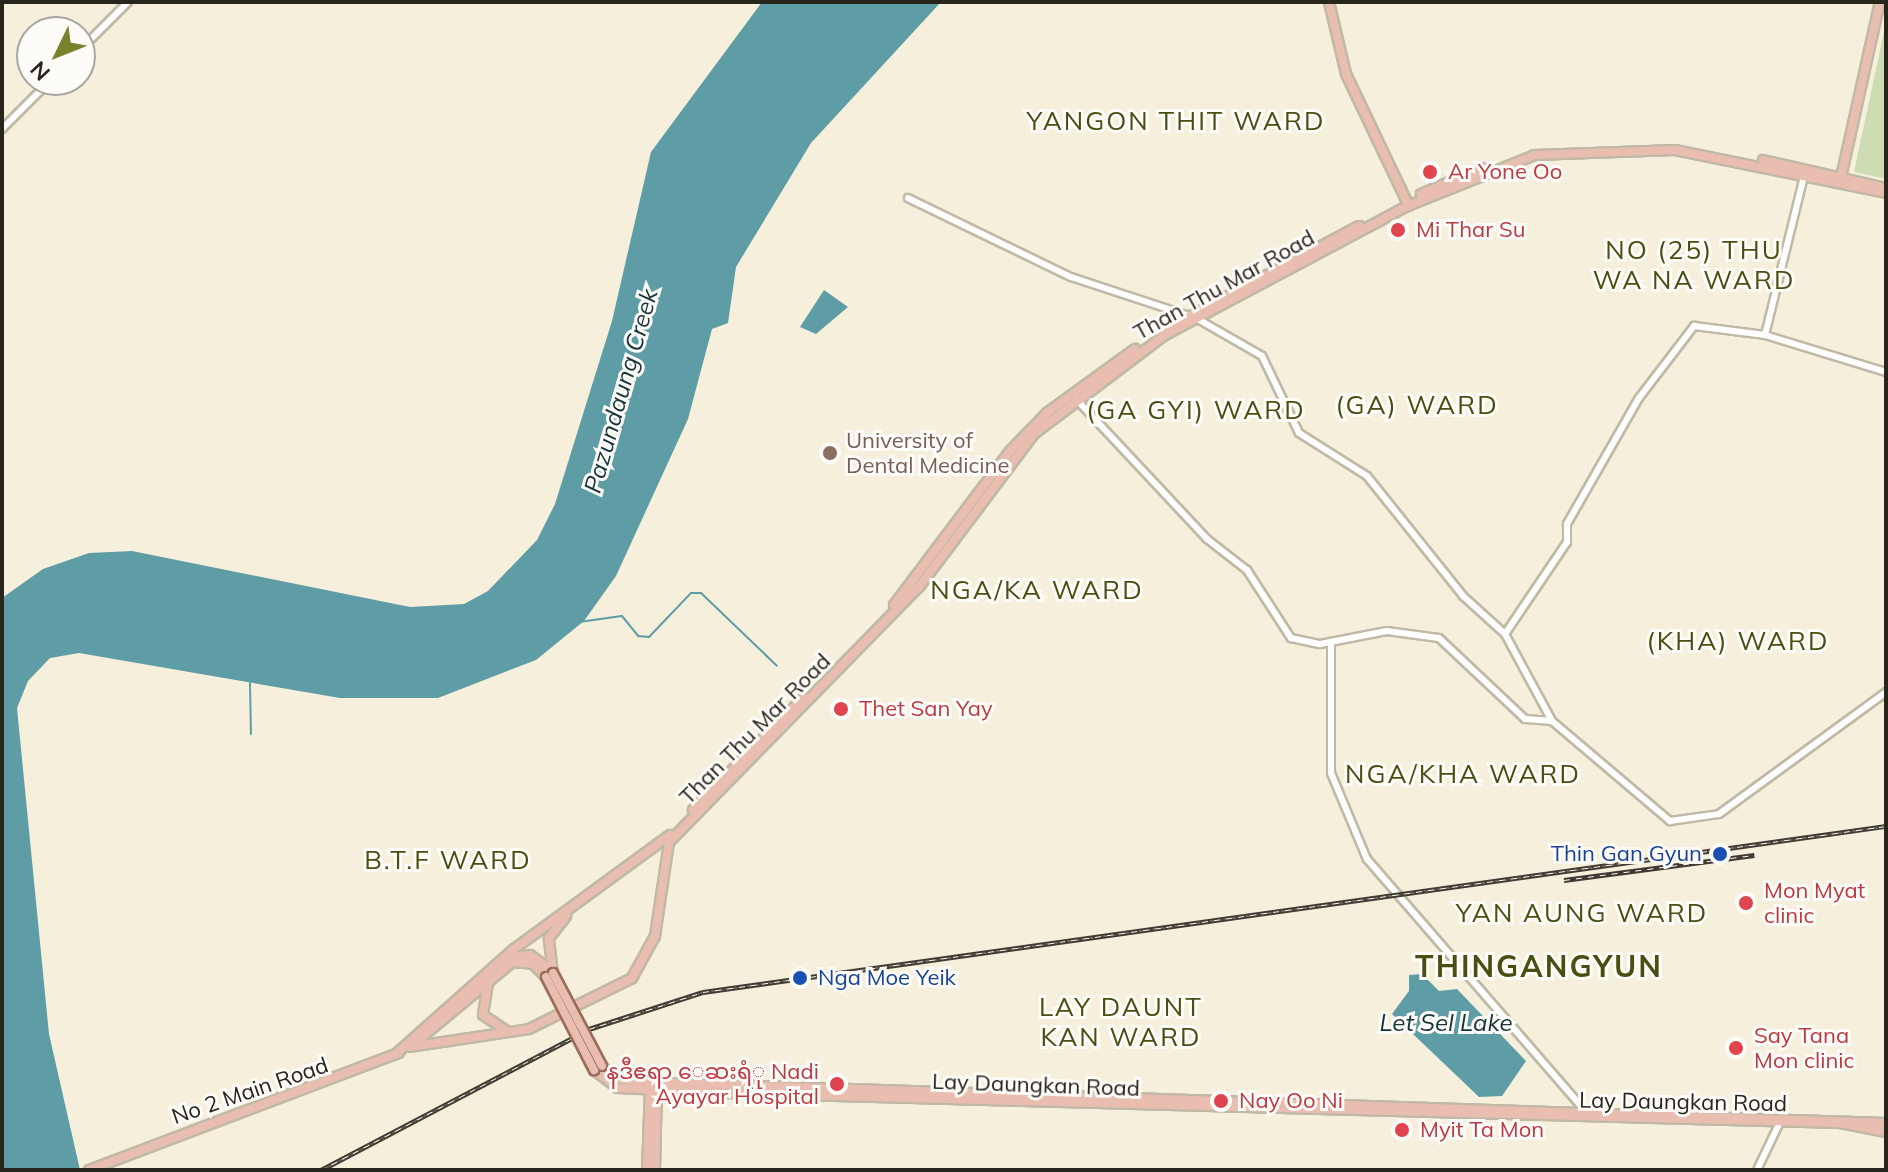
<!DOCTYPE html>
<meta charset="utf-8">
<style>
body{margin:0}
#map{position:relative;width:1888px;height:1172px;overflow:hidden;background:#f6efdb;font-family:Mulish,"Noto Sans Myanmar",sans-serif}
div>[style]{position:absolute}
[style*='--x']{left:calc(var(--x)*1px);top:calc(var(--y)*1px);width:calc(var(--w)*1px);rotate:calc(var(--a)*1deg)}
.green>*{inset:0;background:#cedcb3}
.water>*{inset:0;background:#5e9da6}
.stream>*{height:2px;margin:-1px;padding:0 1px;transform-origin:1px;border-radius:1px;background:#5e9da6}
.roads{filter:drop-shadow(2px 0 #c0b9a6) drop-shadow(-2px 0 #c0b9a6) drop-shadow(0 2px #c0b9a6) drop-shadow(0 -2px #c0b9a6)}
.minor>*{height:6px;margin:-3px;padding:0 3px;transform-origin:3px;border-radius:3px;background:#fff}
.major>*{height:8px;margin:-4px;padding:0 4px;transform-origin:4px;border-radius:4px;background:#e9beb0}
.rail>*{height:5px;margin-top:-2.5px;transform-origin:0;background:repeating-linear-gradient(90deg,#fefcf8 0 6px,#3f3b32 0 12px);box-sizing:border-box;border-block:2px solid #3f3b32}
.bridges{filter:drop-shadow(2px 0 #9c6c5a) drop-shadow(-2px 0 #9c6c5a) drop-shadow(0 2px #9c6c5a) drop-shadow(0 -2px #9c6c5a)}
.major-bridge>*{height:8px;margin:-4px;padding:0 4px;transform-origin:4px;border-radius:4px;background:#e9beb0}
.dots>*{width:22px;height:22px;translate:-50% -50%;box-sizing:border-box;border:4px solid #fefcf8;border-radius:50%}
span{translate:-50% -50%;white-space:nowrap;text-align:center;line-height:1.15;-webkit-text-stroke:6px #fefcf8;paint-order:stroke}
.health-label{font-size:22px;color:#be3a42}
.left{translate:0 -50%;text-align:left}
.right{translate:-100% -50%;text-align:right}
.street-label{font-size:22px;color:#28251d}
.education-label{font-size:22px;color:#785e54}
.transit-label{font-size:22px;color:#164399}
.water-label{font-size:24px;color:#143439;font-style:italic}
.quarter-label{font-size:26px;color:#494e12;letter-spacing:2px}
.district-label{font-size:30px;color:#494e12;font-weight:700;letter-spacing:2px}
.frame{position:absolute;inset:0;border:4px solid #28251d;pointer-events:none}
.north{position:absolute;left:16px;top:16px;width:80px;height:80px;box-sizing:border-box;background:#fefcf8;border:2px solid #a8a6a0;border-radius:50%;rotate:227deg;font-size:22px;font-weight:700;line-height:32px;text-align:center;color:#28251d}
.north::after{content:'';display:block;margin:auto;width:28px;height:36px;background:#7a822d;clip-path:polygon(50% 0,100% 100%,50% 72%,0 100%)}
</style>
<div id="map">
<div class="green">
<i style="clip-path:polygon(1886px 22px,1886px 179px,1854px 172px)"></i>
</div>
<div class="water">
<i style="clip-path:polygon(762px 2px,941px 2px,811px 143px,736px 267px,728px 323px,712px 329px,688px 419px,616px 576px,584px 621px,536px 660px,438px 698px,340px 698px,79px 653px,50px 658px,28px 681px,17px 708px,49px 1034px,80px 1170px,2px 1170px,2px 598px,43px 569px,89px 553px,132px 551px,410px 607px,464px 604px,488px 591px,537px 540px,555px 504px,612px 321px,651px 152px)"></i>
<i style="clip-path:polygon(824px 290px,848px 307px,816px 334px,800px 327px)"></i>
<i style="clip-path:polygon(1422px 974px,1439px 991px,1457px 989px,1526px 1061px,1502px 1096px,1479px 1097px,1392px 1014px,1409px 991px,1409px 975px)"></i>
</div>
<div class="stream">
<i style="--x:579;--y:622;--w:43;--a:-7.9"></i>
<i style="--x:622;--y:616;--w:26;--a:51"></i>
<i style="--x:638;--y:636;--w:11;--a:5"></i>
<i style="--x:649;--y:637;--w:61;--a:-46.3"></i>
<i style="--x:691;--y:593;--w:10;--a:0"></i>
<i style="--x:701;--y:593;--w:105;--a:43.8"></i>
<i style="--x:250;--y:683;--w:51;--a:88.9"></i>
</div>
<div class="roads">
<div class="minor">
<i style="--x:80;--y:50;--w:68;--a:-45"></i>
<i style="--x:2;--y:129;--w:69;--a:-45"></i>
<i style="--x:908;--y:198;--w:181;--a:25.9"></i>
<i style="--x:1071;--y:277;--w:132;--a:18.2"></i>
<i style="--x:1196;--y:318;--w:76;--a:29.9"></i>
<i style="--x:1262;--y:356;--w:85;--a:64.3"></i>
<i style="--x:1299;--y:433;--w:80;--a:32.3"></i>
<i style="--x:1367;--y:476;--w:154;--a:51.3"></i>
<i style="--x:1463;--y:596;--w:57;--a:42.1"></i>
<i style="--x:1505;--y:634;--w:99;--a:61.6"></i>
<i style="--x:1552;--y:721;--w:155;--a:40.3"></i>
<i style="--x:1670;--y:821;--w:49;--a:-8.1"></i>
<i style="--x:1719;--y:814;--w:207;--a:-36.1"></i>
<i style="--x:1765;--y:335;--w:164;--a:-76.2"></i>
<i style="--x:1077;--y:400;--w:190;--a:46.9"></i>
<i style="--x:1207;--y:539;--w:51;--a:37.8"></i>
<i style="--x:1247;--y:570;--w:81;--a:57.1"></i>
<i style="--x:1291;--y:638;--w:30;--a:12"></i>
<i style="--x:1320;--y:644;--w:68;--a:-11"></i>
<i style="--x:1387;--y:631;--w:52;--a:7.7"></i>
<i style="--x:1439;--y:638;--w:118;--a:43.3"></i>
<i style="--x:1525;--y:719;--w:27;--a:4"></i>
<i style="--x:1505;--y:634;--w:111;--a:-56"></i>
<i style="--x:1567;--y:542;--w:18;--a:-90"></i>
<i style="--x:1567;--y:524;--w:145;--a:-60.3"></i>
<i style="--x:1639;--y:398;--w:91;--a:-52.6"></i>
<i style="--x:1694;--y:326;--w:72;--a:7.2"></i>
<i style="--x:1765;--y:335;--w:127;--a:17"></i>
<i style="--x:1331;--y:643;--w:130;--a:90"></i>
<i style="--x:1331;--y:773;--w:93;--a:67.3"></i>
<i style="--x:1367;--y:859;--w:339;--a:49.1"></i>
<i style="--x:1757;--y:1170;--w:53;--a:-64.4"></i>
</div>
<div class="major">
<i style="--x:1329;--y:2;--w:74;--a:76.7"></i>
<i style="--x:1346;--y:74;--w:146;--a:64.5"></i>
<i style="--x:1763;--y:160;--w:126;--a:12.8"></i>
<i style="--x:1840;--y:182;--w:184;--a:-77.5"></i>
<i style="--x:1421;--y:194;--w:66;--a:-23.1"></i>
<i style="--x:1166;--y:329;--w:219;--a:-28.1"></i>
<i style="--x:894;--y:605;--w:193;--a:-53"></i>
<i style="--x:1010;--y:451;--w:53;--a:-45.8"></i>
<i style="--x:1047;--y:413;--w:109;--a:-36"></i>
<i style="--x:693;--y:810;--w:158;--a:-45.5"></i>
<i style="--x:509;--y:958;--w:21;--a:-8"></i>
<i style="--x:530;--y:955;--w:24;--a:36"></i>
<i style="--x:553;--y:973;--w:35;--a:-97"></i>
<i style="--x:549;--y:938;--w:28;--a:-52"></i>
<i style="--x:488;--y:983;--w:32;--a:99"></i>
<i style="--x:483;--y:1015;--w:30;--a:34"></i>
<i style="--x:411;--y:1046;--w:131;--a:-39.7"></i>
<i style="--x:512;--y:962;--w:21;--a:5"></i>
<i style="--x:533;--y:964;--w:18;--a:45"></i>
<i style="--x:409;--y:1047;--w:121;--a:-8.5"></i>
<i style="--x:529;--y:1029;--w:115;--a:-26.3"></i>
<i style="--x:632;--y:978;--w:48;--a:-61.3"></i>
<i style="--x:655;--y:936;--w:95;--a:-81.5"></i>
<i style="--x:669;--y:842;--w:357;--a:-45.6"></i>
<i style="--x:919;--y:587;--w:191;--a:-53.1"></i>
<i style="--x:1034;--y:434;--w:164;--a:-37.1"></i>
<i style="--x:1165;--y:335;--w:277;--a:-28"></i>
<i style="--x:1410;--y:205;--w:135;--a:-21.8"></i>
<i style="--x:1535;--y:155;--w:140;--a:-2"></i>
<i style="--x:1675;--y:150;--w:215;--a:11.5"></i>
<i style="--x:396;--y:1054;--w:158;--a:-41.7"></i>
<i style="--x:514;--y:949;--w:193;--a:-36.2"></i>
<i style="--x:602;--y:1066;--w:17;--a:45"></i>
<i style="--x:614;--y:1078;--w:28;--a:8"></i>
<i style="--x:642;--y:1082;--w:1245;--a:1.89"></i>
<i style="--x:594;--y:1070;--w:30;--a:37"></i>
<i style="--x:618;--y:1088;--w:105;--a:2.7"></i>
<i style="--x:723;--y:1093;--w:1117;--a:1.54"></i>
<i style="--x:1840;--y:1123;--w:47;--a:11.1"></i>
<i style="--x:89;--y:1170;--w:331;--a:-20.7"></i>
<i style="--x:647;--y:1170;--w:83;--a:-87.9"></i>
<i style="--x:655;--y:1170;--w:83;--a:-88.6"></i>
</div>
</div>
<div class="rail">
<i style="--x:1564;--y:880;--w:192;--a:-7.5"></i>
<i style="--x:321;--y:1170;--w:303;--a:-27.7"></i>
<i style="--x:589;--y:1029;--w:120;--a:-18"></i>
<i style="--x:703;--y:992;--w:1195;--a:-7.99"></i>
</div>
<div class="bridges">
<div class="major-bridge">
<i style="--x:553;--y:973;--w:105;--a:62.2"></i>
<i style="--x:546;--y:977;--w:105;--a:62.7"></i>
</div>
</div>
<div class="dots">
<i style="left:1430px;top:172px;background:#e0444e"></i>
<i style="left:1398px;top:230px;background:#e0444e"></i>
<i style="left:830px;top:453px;background:#8d6e63"></i>
<i style="left:841px;top:709px;background:#e0444e"></i>
<i style="left:1720px;top:854px;background:#1a4fb4"></i>
<i style="left:1746px;top:903px;background:#e0444e"></i>
<i style="left:800px;top:978px;background:#1a4fb4"></i>
<i style="left:1736px;top:1048px;background:#e0444e"></i>
<i style="left:837px;top:1084px;background:#e0444e"></i>
<i style="left:1221px;top:1101px;background:#e0444e"></i>
<i style="left:1402px;top:1130px;background:#e0444e"></i>
</div>
<div class="health-label">
<span class="left" style="left:1448px;top:172px">Ar Yone Oo</span>
<span class="left" style="left:1416px;top:230px">Mi Thar Su</span>
<span class="left" style="left:859px;top:709px">Thet San Yay</span>
<span class="left" style="left:1764px;top:903px">Mon Myat<br>clinic</span>
<span class="left" style="left:1754px;top:1048px">Say Tana<br>Mon clinic</span>
<span class="right" style="left:819px;top:1084px">နဒီဧရာ ေဆးရံု Nadi<br>Ayayar Hospital</span>
<span class="left" style="left:1239px;top:1101px">Nay Oo Ni</span>
<span class="left" style="left:1420px;top:1130px">Myit Ta Mon</span>
</div>
<div class="street-label">
<span style="left:1224px;top:285px;rotate:-29deg">Than Thu Mar Road</span>
<span style="left:755px;top:729px;rotate:-45deg">Than Thu Mar Road</span>
<span style="left:1036px;top:1085px;rotate:2deg">Lay Daungkan Road</span>
<span style="left:250px;top:1091px;rotate:-19deg">No 2 Main Road</span>
<span style="left:1683px;top:1102px;rotate:1deg">Lay Daungkan Road</span>
</div>
<div class="education-label">
<span class="left" style="left:846px;top:453px">University of<br>Dental Medicine</span>
</div>
<div class="transit-label">
<span class="right" style="left:1702px;top:854px">Thin Gan Gyun</span>
<span class="left" style="left:818px;top:978px">Nga Moe Yeik</span>
</div>
<div class="water-label">
<span style="left:621px;top:391px;rotate:-74deg">Pazundaung Creek</span>
<span style="left:1446px;top:1023px">Let Sel Lake</span>
</div>
<div class="quarter-label">
<span style="left:1176px;top:121px">YANGON THIT WARD</span>
<span style="left:1694px;top:265px">NO (25) THU<br>WA NA WARD</span>
<span style="left:1417px;top:405px">(GA) WARD</span>
<span style="left:1196px;top:410px">(GA GYI) WARD</span>
<span style="left:1037px;top:590px">NGA/KA WARD</span>
<span style="left:1738px;top:641px">(KHA) WARD</span>
<span style="left:1463px;top:774px">NGA/KHA WARD</span>
<span style="left:448px;top:860px">B.T.F WARD</span>
<span style="left:1582px;top:913px">YAN AUNG WARD</span>
<span style="left:1121px;top:1022px">LAY DAUNT<br>KAN WARD</span>
</div>
<div class="district-label">
<span style="left:1539px;top:966px">THINGANGYUN</span>
</div>
<div class="frame"></div>
<div class="north">N</div>
</div>
